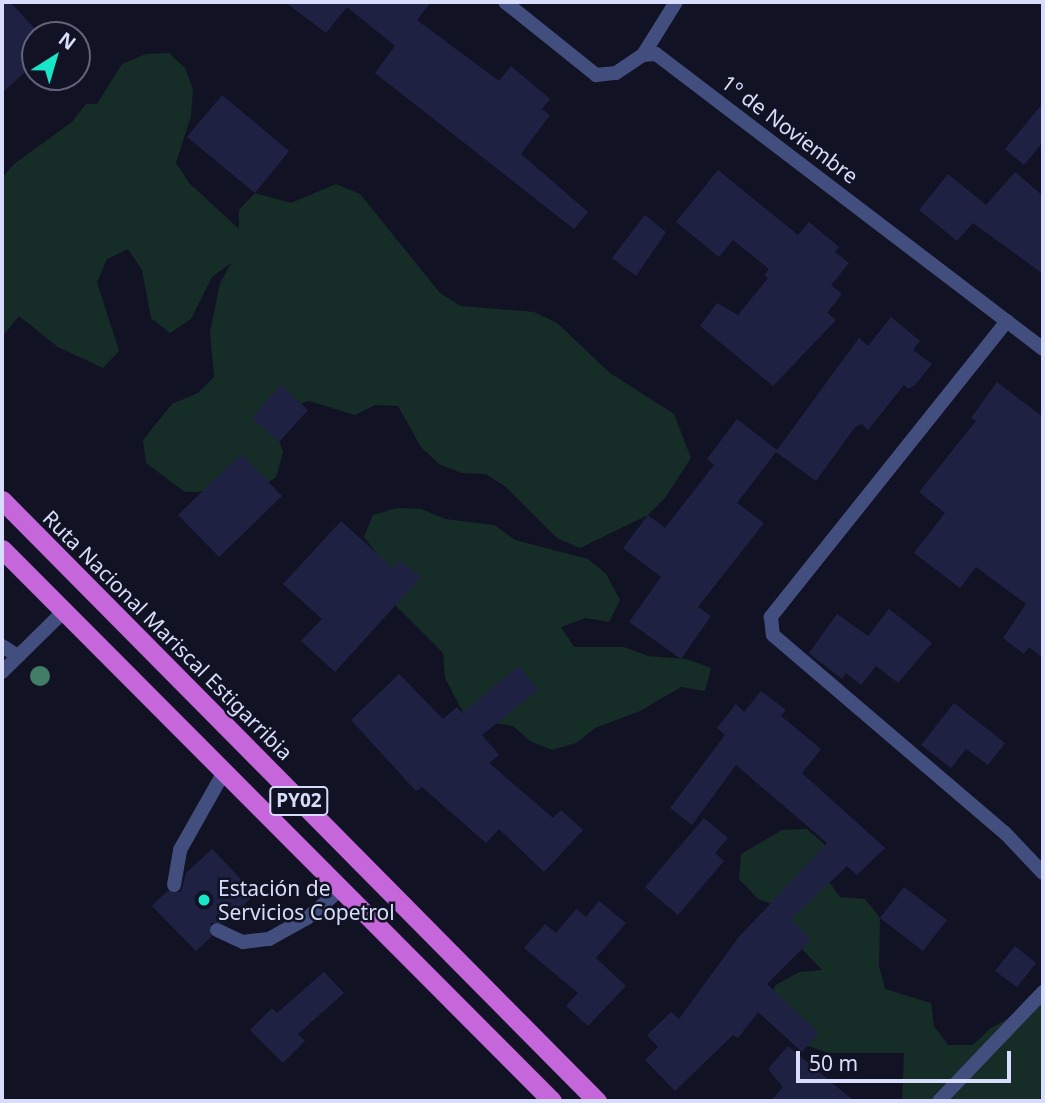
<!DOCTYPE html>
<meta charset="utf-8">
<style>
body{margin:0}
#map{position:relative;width:1045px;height:1103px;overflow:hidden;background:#111324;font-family:"Noto Sans",sans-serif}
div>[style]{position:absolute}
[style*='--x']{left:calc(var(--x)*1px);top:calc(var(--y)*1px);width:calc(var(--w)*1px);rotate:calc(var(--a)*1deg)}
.green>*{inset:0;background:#152d26}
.building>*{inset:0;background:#1f2143}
.service>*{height:14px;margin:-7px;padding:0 7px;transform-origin:7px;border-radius:7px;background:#414e7e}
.minor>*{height:14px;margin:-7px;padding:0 7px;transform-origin:7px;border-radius:7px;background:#414e7e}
.trunk>*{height:19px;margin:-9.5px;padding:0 9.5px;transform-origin:9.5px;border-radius:9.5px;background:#c666db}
.trees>*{width:20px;height:20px;margin:-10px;border-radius:50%;background:#437d68}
.dots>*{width:19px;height:19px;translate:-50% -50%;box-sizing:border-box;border:4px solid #111324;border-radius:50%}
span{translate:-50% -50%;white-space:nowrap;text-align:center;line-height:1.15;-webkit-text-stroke:5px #111324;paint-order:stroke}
.shield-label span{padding:2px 5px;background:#111324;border:2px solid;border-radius:5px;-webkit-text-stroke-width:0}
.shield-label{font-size:19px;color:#d8ddfb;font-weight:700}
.street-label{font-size:21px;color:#d8ddfb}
.poi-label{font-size:21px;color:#d8ddfb}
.left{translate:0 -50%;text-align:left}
.frame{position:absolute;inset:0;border:4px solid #d8ddfb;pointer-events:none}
.north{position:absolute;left:21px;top:21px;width:70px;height:70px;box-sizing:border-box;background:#111324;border:2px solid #61647a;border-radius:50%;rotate:37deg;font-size:19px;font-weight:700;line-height:28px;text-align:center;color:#d8ddfb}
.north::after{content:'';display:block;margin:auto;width:24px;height:32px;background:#19e6c9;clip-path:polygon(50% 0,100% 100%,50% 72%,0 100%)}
.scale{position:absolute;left:796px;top:1051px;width:215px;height:32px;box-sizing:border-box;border:4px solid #d8ddfb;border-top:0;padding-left:9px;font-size:21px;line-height:24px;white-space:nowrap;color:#d8ddfb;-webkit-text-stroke:5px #111324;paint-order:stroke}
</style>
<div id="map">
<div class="green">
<i style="clip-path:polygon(169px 53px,185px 68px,193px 89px,191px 116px,176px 163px,189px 183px,239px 229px,239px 210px,255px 193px,291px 203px,336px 184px,360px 194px,440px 293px,461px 306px,534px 312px,557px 323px,610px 373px,674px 414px,691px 458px,665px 498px,648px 515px,580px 548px,557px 538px,506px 487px,486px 474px,462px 473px,439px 464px,421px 447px,398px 406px,375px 405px,355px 415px,309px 401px,286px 409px,275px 429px,283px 452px,276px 477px,257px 490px,185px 492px,146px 463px,143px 440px,172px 404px,198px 393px,214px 377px,210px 332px,220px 283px,231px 263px,212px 277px,191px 319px,170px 333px,151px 318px,142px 270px,128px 249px,107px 259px,97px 282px,119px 351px,103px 368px,58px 347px,19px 316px,2px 337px,2px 178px,14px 164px,72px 122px,86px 104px,97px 104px,122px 64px,146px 54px)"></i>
<i style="clip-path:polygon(397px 508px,421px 509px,445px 519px,494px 525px,515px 540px,588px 559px,606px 574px,620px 600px,609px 622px,586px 618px,561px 627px,574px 647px,624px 647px,648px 656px,686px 659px,711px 668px,705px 691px,681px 687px,640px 711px,595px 728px,576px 743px,552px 750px,530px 741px,513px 726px,466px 718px,445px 678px,443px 653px,392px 602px,378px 555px,364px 537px,373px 515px)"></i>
<i style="clip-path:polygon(807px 829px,824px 844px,827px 879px,840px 897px,865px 899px,880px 918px,879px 966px,885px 989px,931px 1003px,934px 1026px,948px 1045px,973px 1045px,991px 1028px,1043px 999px,1043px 1101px,902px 1101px,904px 1053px,829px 1053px,805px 1045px,763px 1007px,776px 985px,799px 972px,822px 970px,786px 932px,783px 908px,758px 899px,739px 879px,741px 854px,782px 830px)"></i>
</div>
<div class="building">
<i style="clip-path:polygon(2px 2px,10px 2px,35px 29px,35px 63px,2px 93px)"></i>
<i style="clip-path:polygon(285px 2px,431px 2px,417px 20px,499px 81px,511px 66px,550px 99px,542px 109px,550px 115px,521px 154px,588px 212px,574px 229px,375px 73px,395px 46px,347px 7px,326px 33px)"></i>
<i style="clip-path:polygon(222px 95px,289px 151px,255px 193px,187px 137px)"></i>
<i style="clip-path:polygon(1043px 103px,1043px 142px,1024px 165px,1005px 149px)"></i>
<i style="clip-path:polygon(718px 170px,798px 235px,809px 222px,839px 247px,835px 252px,849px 263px,831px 285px,842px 294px,827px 313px,836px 320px,773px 386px,700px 326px,717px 303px,738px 315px,768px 278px,764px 275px,769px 269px,733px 240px,719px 257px,676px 222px)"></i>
<i style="clip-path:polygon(1015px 172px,1043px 196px,1043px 274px,973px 223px,957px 241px,919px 210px,948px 174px,986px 205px)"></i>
<i style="clip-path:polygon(645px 215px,666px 232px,636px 276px,612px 258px)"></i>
<i style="clip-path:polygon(891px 317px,920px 341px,913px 350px,932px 364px,915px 385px,908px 389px,904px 385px,868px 430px,862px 424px,855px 427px,816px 481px,776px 452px,737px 503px,764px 523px,698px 607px,711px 616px,681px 659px,629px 622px,661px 577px,623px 548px,648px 515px,665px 528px,714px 465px,707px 459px,737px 419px,777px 450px,859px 338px,868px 346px)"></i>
<i style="clip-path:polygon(997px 382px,1043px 417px,1043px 658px,1029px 647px,1024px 654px,1003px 638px,1026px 604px,976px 567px,960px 588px,914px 553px,945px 513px,919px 492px,976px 421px,971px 418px)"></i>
<i style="clip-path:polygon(281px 385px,308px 410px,279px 442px,252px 418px)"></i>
<i style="clip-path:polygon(241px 454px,282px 496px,219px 557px,178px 515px)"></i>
<i style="clip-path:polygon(341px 521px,393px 568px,399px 560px,421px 577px,335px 672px,301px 641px,322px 619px,283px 584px)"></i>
<i style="clip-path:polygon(889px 609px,932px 643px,898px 683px,876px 666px,861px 685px,846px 673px,842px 679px,809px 653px,837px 614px,868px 636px)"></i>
<i style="clip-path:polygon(519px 666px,538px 690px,482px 735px,499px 755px,489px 763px,553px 818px,561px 810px,583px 830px,544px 872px,499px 829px,486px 843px,422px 787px,416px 791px,351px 720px,399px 674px,443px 719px,457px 707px,462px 713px)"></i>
<i style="clip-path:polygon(761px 691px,786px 710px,781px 716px,821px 749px,802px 773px,885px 848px,857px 875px,847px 866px,791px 919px,811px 940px,767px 984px,819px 1033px,802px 1052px,758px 1012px,738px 1038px,733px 1035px,675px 1091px,645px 1060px,658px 1047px,647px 1035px,671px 1012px,679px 1019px,738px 938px,827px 843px,736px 765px,692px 825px,670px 808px,725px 735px,717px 728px,736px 704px,744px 712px)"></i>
<i style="clip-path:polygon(954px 703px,1005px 743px,988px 765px,966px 749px,951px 768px,921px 745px)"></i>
<i style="clip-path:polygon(704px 818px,728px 838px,715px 853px,724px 861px,678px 915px,645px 887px)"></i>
<i style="clip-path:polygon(212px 849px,255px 894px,225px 923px,211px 923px,211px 937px,196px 951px,152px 906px,167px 891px,181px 892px,186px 873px)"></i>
<i style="clip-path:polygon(904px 887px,947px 920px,923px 951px,880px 918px)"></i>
<i style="clip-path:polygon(599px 901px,626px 923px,596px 958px,626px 986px,588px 1026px,566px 1006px,578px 993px,524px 948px,545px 924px,556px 933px,576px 909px,586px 917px)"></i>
<i style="clip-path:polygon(1015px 946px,1036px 963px,1017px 987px,995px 971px)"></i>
<i style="clip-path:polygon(324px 972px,344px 993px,298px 1034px,305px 1041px,283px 1063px,250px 1030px,272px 1008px,277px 1013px)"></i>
<i style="clip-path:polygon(788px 1046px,854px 1101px,771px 1101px,783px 1087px,768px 1069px)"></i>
</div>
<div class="service">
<i style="--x:2;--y:646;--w:19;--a:32"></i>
<i style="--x:174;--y:885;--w:36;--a:-80"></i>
<i style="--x:180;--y:850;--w:90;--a:-60.6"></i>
<i style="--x:217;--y:930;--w:29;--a:25"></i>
<i style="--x:243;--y:942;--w:26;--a:-7"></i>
<i style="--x:269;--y:939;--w:43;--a:-28.9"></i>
<i style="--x:307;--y:918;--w:45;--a:-40.5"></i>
</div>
<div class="minor">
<i style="--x:505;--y:2;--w:117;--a:38.7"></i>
<i style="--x:596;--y:75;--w:20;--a:-6"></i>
<i style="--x:616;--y:73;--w:32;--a:-34"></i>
<i style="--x:643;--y:55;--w:13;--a:-4"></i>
<i style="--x:656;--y:54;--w:487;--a:37.3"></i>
<i style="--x:643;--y:55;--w:62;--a:-58.1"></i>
<i style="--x:1007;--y:321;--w:379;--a:128.6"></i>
<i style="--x:771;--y:617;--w:18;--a:84"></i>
<i style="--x:773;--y:635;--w:305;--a:40.5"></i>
<i style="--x:1005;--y:833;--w:55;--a:46.5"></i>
<i style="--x:2;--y:672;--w:87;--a:-44.5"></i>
<i style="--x:939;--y:1101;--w:151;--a:-46.3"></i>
</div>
<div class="trunk">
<i style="--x:2;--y:500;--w:846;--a:45.29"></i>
<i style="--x:2;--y:549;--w:779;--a:45.1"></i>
</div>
<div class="trees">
<i style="left:40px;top:676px"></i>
</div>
<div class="dots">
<i style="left:204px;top:900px;background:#19e6c9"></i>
</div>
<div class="shield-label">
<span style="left:299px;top:801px">PY02</span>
</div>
<div class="street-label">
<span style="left:790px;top:129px;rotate:37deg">1º de Noviembre</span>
<span style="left:168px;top:635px;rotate:45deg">Ruta Nacional Mariscal Estigarribia</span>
</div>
<div class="poi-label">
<span class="left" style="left:218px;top:900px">Estación de<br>Servicios Copetrol</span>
</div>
<div class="frame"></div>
<div class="north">N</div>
<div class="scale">50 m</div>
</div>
